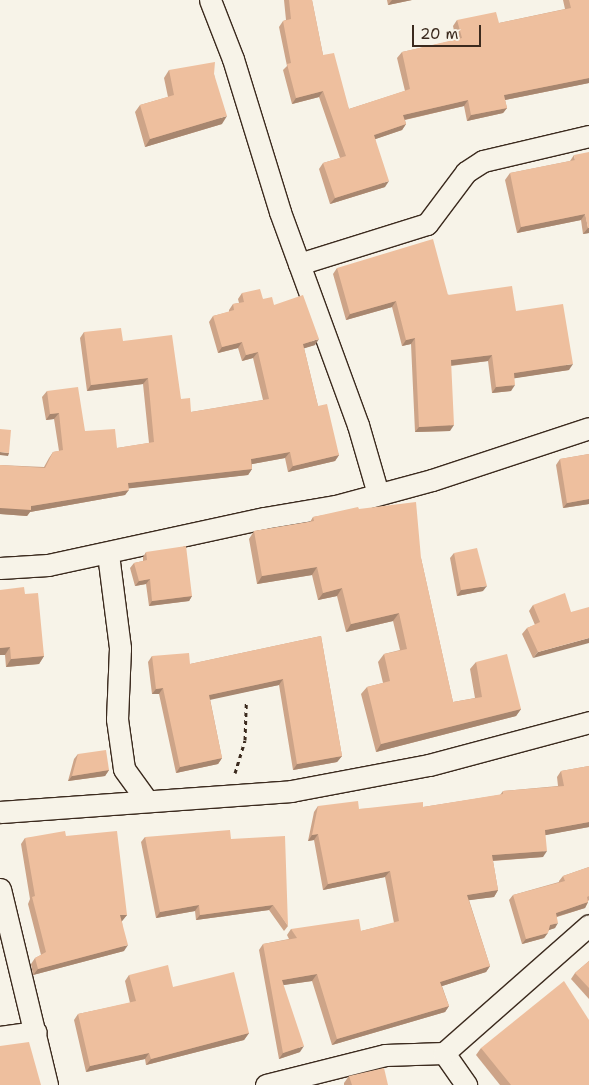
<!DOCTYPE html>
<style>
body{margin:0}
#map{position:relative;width:589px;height:1085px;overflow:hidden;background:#f7f3e8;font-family:"Shantell Sans",sans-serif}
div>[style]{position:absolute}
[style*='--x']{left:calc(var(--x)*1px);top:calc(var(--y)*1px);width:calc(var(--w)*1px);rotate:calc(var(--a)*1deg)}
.path>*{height:3px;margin-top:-1.5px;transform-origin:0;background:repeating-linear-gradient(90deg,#3b2a1e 0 4px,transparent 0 8px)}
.roads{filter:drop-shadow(1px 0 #3b2a1e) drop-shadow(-1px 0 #3b2a1e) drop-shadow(0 1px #3b2a1e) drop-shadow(0 -1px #3b2a1e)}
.street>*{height:21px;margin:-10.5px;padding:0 10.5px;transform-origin:10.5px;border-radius:10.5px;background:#f7f3e8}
.wall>*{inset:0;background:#cda488}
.shaded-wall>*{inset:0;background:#a7866f}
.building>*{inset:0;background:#eebf9e}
span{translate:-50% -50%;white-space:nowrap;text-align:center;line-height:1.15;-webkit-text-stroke:4px #f7f3e8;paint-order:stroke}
.scale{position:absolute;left:412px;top:25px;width:69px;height:22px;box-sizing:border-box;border:2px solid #3b2a1e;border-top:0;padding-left:6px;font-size:15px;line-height:18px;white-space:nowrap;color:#3b2a1e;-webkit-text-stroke:4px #f7f3e8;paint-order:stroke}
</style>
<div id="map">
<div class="path">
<i style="--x:235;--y:773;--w:34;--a:-73"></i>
<i style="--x:245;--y:740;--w:37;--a:-88"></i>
</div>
<div class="roads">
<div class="street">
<i style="--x:210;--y:0;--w:63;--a:68.7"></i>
<i style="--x:233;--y:59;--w:160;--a:72.9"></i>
<i style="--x:280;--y:212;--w:227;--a:69.9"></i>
<i style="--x:358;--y:425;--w:72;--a:73.8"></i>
<i style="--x:299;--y:264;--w:134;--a:-17.4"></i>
<i style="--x:427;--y:224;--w:65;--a:-53.1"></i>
<i style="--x:466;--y:172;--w:20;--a:-33"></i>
<i style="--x:483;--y:161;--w:109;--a:-13.3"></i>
<i style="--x:108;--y:554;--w:95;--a:82.7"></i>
<i style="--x:120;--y:648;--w:71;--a:92.4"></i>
<i style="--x:117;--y:719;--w:50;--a:82"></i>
<i style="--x:124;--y:769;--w:39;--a:54"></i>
<i style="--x:0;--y:568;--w:48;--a:-3.6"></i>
<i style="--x:48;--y:565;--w:221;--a:-12.3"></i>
<i style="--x:264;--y:518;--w:73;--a:-9.5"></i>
<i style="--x:336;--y:506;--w:99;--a:-15.2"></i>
<i style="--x:432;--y:480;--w:165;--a:-18.3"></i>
<i style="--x:0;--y:812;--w:292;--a:-4.1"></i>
<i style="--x:291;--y:791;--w:140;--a:-10.7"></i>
<i style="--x:429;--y:765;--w:166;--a:-15"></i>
<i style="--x:0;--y:889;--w:202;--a:76.5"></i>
<i style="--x:0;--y:1037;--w:36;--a:-8"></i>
<i style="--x:444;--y:1053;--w:39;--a:55"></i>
<i style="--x:266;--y:1085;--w:123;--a:-14.1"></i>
<i style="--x:385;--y:1055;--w:59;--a:-1.9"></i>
<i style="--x:444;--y:1053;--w:193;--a:-41.4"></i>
</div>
</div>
<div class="wall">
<i style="clip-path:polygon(284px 0,312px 0,323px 55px,349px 109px,405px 91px,397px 58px,402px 52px,456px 40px,453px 26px,457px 20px,499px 23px,565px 9px,563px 0,589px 0,589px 83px,505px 100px,507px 108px,503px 113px,467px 121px,464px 106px,405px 120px,406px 124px,402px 130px,375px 139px,385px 187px,330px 204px,319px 169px,323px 163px,340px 158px,319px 97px,292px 104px,283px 70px,287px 66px,279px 27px,283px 21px,286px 20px)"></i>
<i style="clip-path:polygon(387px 0,412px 0,388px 5px)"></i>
<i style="clip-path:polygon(169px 70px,214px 74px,222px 124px,145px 147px,135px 112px,140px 105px,168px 97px,164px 78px)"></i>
<i style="clip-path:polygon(574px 155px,589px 233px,583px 234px,581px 220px,517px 233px,505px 180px,510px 173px,570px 161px)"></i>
<i style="clip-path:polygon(337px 268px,516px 311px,569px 370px,514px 378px,511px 391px,492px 393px,488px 361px,451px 366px,450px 431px,415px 432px,411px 344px,402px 346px,392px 307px,346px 320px,333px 274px)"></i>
<i style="clip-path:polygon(242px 293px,263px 299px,274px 305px,315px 345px,304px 348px,318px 406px,339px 455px,335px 461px,288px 472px,285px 458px,252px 464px,252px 469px,248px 475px,129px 488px,125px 495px,30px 512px,27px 516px,0 514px,0 465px,44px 467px,49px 458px,53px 452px,59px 451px,54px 419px,46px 420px,42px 397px,47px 391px,85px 431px,117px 448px,149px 443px,143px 384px,87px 391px,80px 338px,84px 332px,123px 341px,181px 399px,191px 412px,263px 400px,253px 358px,242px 361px,238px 348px,218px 353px,209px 322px,213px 316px,229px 312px,229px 310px,233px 304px,239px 303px,238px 299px)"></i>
<i style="clip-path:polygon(589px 454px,589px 504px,563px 508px,556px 465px,560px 459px)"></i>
<i style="clip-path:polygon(359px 509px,421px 558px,453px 702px,475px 698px,470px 669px,476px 662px,521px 709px,516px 716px,376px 752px,361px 694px,367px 687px,383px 683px,378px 662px,384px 654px,400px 650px,393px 621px,346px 632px,337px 596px,318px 600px,312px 575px,257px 584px,249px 539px,254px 531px,310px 522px,313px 517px)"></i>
<i style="clip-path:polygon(146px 552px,192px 596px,189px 601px,149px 606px,146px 584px,135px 586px,130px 568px,134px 563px,143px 561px,143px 557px)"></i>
<i style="clip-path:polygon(454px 553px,483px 591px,457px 596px,450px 558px)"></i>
<i style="clip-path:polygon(0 590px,25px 594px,44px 656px,39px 664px,6px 667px,5px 655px,0 655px)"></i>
<i style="clip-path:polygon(533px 605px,571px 612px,533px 658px,522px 634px,527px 628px,535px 625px,529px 611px)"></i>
<i style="clip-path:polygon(321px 636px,342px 756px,337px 762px,293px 770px,279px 685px,210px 699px,222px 758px,218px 764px,176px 773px,159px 694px,152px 694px,148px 662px,152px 656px,190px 664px)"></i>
<i style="clip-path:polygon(78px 754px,109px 770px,105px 776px,68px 781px,74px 759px)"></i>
<i style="clip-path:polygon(589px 766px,589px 827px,545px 835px,543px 857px,493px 861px,498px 890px,494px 897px,469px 900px,490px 966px,486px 972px,442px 986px,449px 1006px,445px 1012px,332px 1045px,312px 981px,283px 985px,300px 1052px,279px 1059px,259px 950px,263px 944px,289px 939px,287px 935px,291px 929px,361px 931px,394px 923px,385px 877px,323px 890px,314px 840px,308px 841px,314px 812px,318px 806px,359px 809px,423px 807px,500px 795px,503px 791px,558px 786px,557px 777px,561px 771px)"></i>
<i style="clip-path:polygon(66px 836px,127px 915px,122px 921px,124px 951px,33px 975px,31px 964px,35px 958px,41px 955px,28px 904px,30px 899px,21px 844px,25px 838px)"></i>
<i style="clip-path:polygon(145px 837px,231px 839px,288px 926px,284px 931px,269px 910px,196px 920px,195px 911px,156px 918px,141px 842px)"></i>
<i style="clip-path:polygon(589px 867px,589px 900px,588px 901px,588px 902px,585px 908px,557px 917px,555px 928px,549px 930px,544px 938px,522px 944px,509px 900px,513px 895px,559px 882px,559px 881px,563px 876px)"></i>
<i style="clip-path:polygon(589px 961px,589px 999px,571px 979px,575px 973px)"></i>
<i style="clip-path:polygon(129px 975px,173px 987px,249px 1033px,244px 1040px,146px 1065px,145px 1059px,86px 1072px,74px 1020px,78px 1014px,130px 1003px,125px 981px)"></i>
<i style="clip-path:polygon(481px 1048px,589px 1085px,500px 1085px,476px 1055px)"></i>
<i style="clip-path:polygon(349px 1076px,388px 1085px,344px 1085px,344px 1083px)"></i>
</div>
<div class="shaded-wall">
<i style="clip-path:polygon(392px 0,412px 0,388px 5px)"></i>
<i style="clip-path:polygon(589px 78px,589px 83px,500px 101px,504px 95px)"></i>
<i style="clip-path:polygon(323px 91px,319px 97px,292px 104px,296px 98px)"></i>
<i style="clip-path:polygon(468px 100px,464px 106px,399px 121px,403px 115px)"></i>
<i style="clip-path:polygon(507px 108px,503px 113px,467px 121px,471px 115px)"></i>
<i style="clip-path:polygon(227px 116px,222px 124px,145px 147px,150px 139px)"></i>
<i style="clip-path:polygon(406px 124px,402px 130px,370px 141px,374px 135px)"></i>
<i style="clip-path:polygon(389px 181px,385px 187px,330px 204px,335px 198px)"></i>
<i style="clip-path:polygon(585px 214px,581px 220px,517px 233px,521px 227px)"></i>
<i style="clip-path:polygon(588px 228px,589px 228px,589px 233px,583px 234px)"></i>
<i style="clip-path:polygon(396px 301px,392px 307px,346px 320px,350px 314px)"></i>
<i style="clip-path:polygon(415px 338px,411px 344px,402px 346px,406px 340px)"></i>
<i style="clip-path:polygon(319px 339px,315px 345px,299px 350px,303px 344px)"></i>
<i style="clip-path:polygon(242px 342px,238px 348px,218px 353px,222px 347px)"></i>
<i style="clip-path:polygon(258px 352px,253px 358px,242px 361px,246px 355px)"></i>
<i style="clip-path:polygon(492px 355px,488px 361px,447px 366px,451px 360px)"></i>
<i style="clip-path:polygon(573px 364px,569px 370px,510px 379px,514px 373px)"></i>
<i style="clip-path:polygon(148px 378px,143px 384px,87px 391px,91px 385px)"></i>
<i style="clip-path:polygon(515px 385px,511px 391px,492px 393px,496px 387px)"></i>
<i style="clip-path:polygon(59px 413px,54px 419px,46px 420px,50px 414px)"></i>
<i style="clip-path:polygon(454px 425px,450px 431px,415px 432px,419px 427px)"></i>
<i style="clip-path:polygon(0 452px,9px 453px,8px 456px,0 455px)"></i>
<i style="clip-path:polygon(290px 452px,285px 458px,247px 465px,251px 459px)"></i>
<i style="clip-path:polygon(339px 455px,335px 461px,288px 472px,293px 466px)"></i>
<i style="clip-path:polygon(252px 469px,248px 475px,124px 489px,128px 483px)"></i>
<i style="clip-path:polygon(129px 490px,125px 495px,30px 512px,27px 516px,0 514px,0 508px,31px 506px)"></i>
<i style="clip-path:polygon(589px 499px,589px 504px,563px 508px,567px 503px)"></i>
<i style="clip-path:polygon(317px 567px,312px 575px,257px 584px,262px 576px)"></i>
<i style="clip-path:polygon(150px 579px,146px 584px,135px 586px,139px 581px)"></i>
<i style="clip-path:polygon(487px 586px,483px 591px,457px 596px,461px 590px)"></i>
<i style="clip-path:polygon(342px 588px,337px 596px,318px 600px,323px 593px)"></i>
<i style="clip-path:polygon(192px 596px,189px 601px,149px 606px,152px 601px)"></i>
<i style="clip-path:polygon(399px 613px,393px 621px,346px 632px,351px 624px)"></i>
<i style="clip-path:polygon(589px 638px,589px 643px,533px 658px,538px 652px)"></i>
<i style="clip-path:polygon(10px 647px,5px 655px,0 655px,0 648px)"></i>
<i style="clip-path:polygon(44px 656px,39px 664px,6px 667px,11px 659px)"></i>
<i style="clip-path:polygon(283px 679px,279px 685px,205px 701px,209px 695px)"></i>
<i style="clip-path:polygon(163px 688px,159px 694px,152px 694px,156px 689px)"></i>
<i style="clip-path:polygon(521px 709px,516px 716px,376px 752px,381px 744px)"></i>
<i style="clip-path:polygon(342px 756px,337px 762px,293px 770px,297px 764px)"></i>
<i style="clip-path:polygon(222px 758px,218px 764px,176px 773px,180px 767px)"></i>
<i style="clip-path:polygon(109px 770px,105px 776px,68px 781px,72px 776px)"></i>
<i style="clip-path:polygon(589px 822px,589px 827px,541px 836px,545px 830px)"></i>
<i style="clip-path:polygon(318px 834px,314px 840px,308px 841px,312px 835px)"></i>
<i style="clip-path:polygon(547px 851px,543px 857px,488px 861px,492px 855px)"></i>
<i style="clip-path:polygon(390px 871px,385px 877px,323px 890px,328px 884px)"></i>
<i style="clip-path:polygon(498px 890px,494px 897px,463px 901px,467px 895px)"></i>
<i style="clip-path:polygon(588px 902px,585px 908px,552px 918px,556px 913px)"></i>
<i style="clip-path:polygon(199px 905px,195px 911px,156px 918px,160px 912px)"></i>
<i style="clip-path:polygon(273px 905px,269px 910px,196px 920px,200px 915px)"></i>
<i style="clip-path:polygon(120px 915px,127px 915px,122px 921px,116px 922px)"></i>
<i style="clip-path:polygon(558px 923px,555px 928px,546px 931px,550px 925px)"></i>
<i style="clip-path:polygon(548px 933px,544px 938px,522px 944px,526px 939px)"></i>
<i style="clip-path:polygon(128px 945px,124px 951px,33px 975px,38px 969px)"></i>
<i style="clip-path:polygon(490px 966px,486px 972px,436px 988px,440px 982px)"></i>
<i style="clip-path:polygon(317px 974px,312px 981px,277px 986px,282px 980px)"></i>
<i style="clip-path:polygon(449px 1006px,445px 1012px,332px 1045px,337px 1039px)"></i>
<i style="clip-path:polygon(249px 1033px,244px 1040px,146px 1065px,151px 1059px)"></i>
<i style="clip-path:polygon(304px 1046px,300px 1052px,279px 1059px,283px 1053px)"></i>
<i style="clip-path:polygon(149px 1053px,145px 1059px,86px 1072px,90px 1066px)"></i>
</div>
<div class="building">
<i style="clip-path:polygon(289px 0,312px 0,323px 55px,334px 53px,349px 109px,410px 89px,402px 52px,462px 38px,457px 20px,496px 12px,499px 23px,571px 8px,569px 0,589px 0,589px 78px,504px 95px,507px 108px,471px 115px,468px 100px,403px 115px,406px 124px,374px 135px,389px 181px,335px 198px,323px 163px,346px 156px,323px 91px,296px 98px,287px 64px,291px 63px,283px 21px,291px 19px)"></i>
<i style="clip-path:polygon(215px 62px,214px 74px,227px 116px,150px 139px,140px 105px,174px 95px,169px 70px)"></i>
<i style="clip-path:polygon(589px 152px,589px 228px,588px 228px,585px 214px,521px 227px,510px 173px,575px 160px,574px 155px)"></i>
<i style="clip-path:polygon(433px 239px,448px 295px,512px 286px,516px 311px,563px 304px,573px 364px,514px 373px,515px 385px,496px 387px,492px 355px,451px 360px,454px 425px,419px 427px,415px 338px,406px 340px,396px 301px,350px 314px,337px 268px)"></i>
<i style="clip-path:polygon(260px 289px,263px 299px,272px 297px,274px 305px,303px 295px,319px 339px,303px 344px,318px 406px,327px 404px,339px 455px,293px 466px,290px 452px,251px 459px,252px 469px,128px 483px,129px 490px,31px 506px,31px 510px,0 508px,0 465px,45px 468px,53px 452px,63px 450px,59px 413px,50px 414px,47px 391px,78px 387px,85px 431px,115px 429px,117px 448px,154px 442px,148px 378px,91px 385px,84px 332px,121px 328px,123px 341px,172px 335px,181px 399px,190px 398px,191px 412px,269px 399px,258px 352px,246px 355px,242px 342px,222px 347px,213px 316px,234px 310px,233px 304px,244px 302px,242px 293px)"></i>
<i style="clip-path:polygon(0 429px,11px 430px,9px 453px,0 452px)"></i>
<i style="clip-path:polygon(589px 454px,589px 499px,567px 503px,560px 459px)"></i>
<i style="clip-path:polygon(416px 502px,421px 558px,453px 702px,482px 697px,476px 662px,507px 654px,521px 709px,381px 744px,367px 687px,390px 681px,384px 654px,407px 649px,399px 613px,351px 624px,342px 588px,323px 593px,317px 567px,262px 576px,254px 531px,314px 521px,313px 517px,358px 507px,359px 509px)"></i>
<i style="clip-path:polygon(186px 546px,192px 596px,152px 601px,150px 579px,139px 581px,134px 563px,147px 560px,146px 552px)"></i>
<i style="clip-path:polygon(477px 548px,487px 586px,461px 590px,454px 553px)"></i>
<i style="clip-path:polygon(24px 587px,25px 594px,38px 593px,44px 656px,11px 659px,10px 647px,0 648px,0 590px)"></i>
<i style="clip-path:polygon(565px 593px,571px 612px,589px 607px,589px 638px,538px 652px,527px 628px,540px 622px,533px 605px)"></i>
<i style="clip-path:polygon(321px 636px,342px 756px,297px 764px,283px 679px,209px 695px,222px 758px,180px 767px,163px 688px,156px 689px,152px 656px,189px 653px,190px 664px)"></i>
<i style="clip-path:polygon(106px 750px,109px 770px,72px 776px,78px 754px)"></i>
<i style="clip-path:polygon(589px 766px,589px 822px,545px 830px,547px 851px,492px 855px,498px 890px,467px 895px,490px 966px,440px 982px,449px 1006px,337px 1039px,317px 974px,282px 980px,304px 1046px,283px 1053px,263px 944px,297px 938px,291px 929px,359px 919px,361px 931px,399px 921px,390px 871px,328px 884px,318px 834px,312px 835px,318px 806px,358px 801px,359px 809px,423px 802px,423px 807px,503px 794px,503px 791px,564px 786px,561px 771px)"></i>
<i style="clip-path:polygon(230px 830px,231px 839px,285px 836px,288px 926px,273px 905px,200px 915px,199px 905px,160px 912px,145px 837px)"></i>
<i style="clip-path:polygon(65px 831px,66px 836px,117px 831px,127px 915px,120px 915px,128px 945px,38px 969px,35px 958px,46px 952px,32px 897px,35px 896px,25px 838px)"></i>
<i style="clip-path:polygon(589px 867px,589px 896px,587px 897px,588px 902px,556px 913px,558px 923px,550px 925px,548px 933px,526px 939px,513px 895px,565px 881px,563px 876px)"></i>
<i style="clip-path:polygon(589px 961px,589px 988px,575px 973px)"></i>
<i style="clip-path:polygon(168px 965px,173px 987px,234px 972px,249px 1033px,151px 1059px,149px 1053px,90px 1066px,78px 1014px,136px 1001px,129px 975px)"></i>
<i style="clip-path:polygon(564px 981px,589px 1020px,589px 1085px,511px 1085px,481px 1048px)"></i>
<i style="clip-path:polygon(29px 1042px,41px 1085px,0 1085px,0 1046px)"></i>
<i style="clip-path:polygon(384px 1068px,388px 1085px,352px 1085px,349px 1076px)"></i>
</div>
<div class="scale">20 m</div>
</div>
